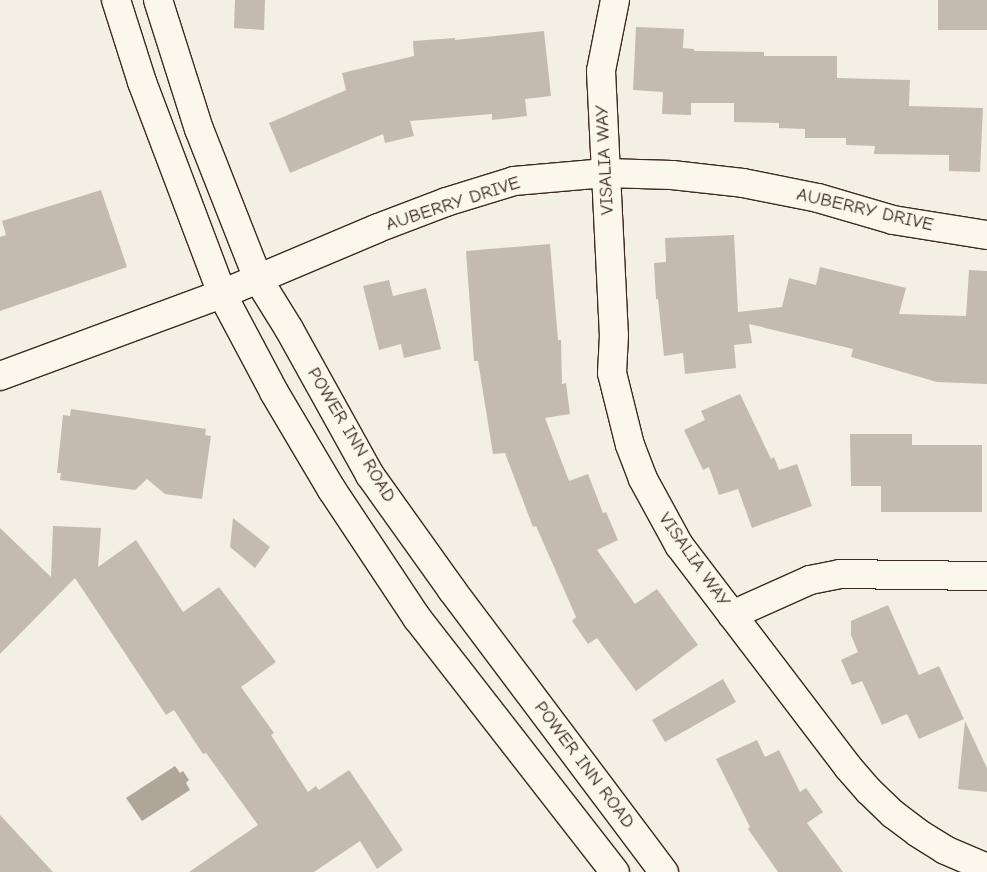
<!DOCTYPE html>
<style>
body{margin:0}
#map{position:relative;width:987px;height:872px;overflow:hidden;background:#f3efe4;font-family:"Comic Neue",sans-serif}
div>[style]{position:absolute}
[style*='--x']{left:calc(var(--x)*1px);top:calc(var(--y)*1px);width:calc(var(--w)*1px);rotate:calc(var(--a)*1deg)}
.water>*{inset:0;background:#afa69a}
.building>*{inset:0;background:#c3bbb0}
.roads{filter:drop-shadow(1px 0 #3b2a1e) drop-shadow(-1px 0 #3b2a1e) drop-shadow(0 1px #3b2a1e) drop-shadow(0 -1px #3b2a1e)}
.minor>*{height:28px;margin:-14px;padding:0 14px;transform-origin:14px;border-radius:14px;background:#fbf7ec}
.tertiary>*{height:28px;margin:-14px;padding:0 14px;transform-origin:14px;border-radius:14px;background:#fbf7ec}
.secondary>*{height:28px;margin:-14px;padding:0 14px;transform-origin:14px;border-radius:14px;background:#fbf7ec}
span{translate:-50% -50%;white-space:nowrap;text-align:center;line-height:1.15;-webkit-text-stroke:4px #fbf7ec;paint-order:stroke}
.street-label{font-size:19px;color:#3b2a1e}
</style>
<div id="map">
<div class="water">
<i style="clip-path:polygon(175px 766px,180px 773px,183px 771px,189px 780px,186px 783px,190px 790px,142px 821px,126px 798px)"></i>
</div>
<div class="building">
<i style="clip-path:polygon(235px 0,265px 0,264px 30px,234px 28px)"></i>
<i style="clip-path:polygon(938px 0,987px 0,987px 30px,938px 30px)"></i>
<i style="clip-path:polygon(636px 27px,684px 29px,683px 48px,694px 49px,694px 51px,764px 52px,764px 56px,837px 56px,837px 78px,910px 80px,909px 106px,983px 108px,980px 172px,949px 171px,949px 155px,874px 154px,875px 146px,846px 145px,846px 138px,805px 138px,805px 129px,779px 128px,779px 123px,734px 122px,734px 103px,691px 103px,691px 115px,662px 114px,663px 92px,633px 90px)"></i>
<i style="clip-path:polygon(544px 31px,551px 96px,525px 99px,527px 116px,492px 120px,492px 114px,410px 121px,414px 136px,385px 143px,383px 134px,290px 173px,269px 123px,346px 90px,342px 73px,414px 56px,413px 41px,455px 38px,455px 40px)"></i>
<i style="clip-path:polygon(101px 190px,127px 267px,0 311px,0 237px,6px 235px,2px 221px)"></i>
<i style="clip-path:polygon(734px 235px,738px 312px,782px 307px,789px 278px,816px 285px,820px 267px,906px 288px,899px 314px,966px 316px,969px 270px,987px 271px,987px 384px,937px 382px,851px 357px,853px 349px,749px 324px,752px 343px,734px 345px,736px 368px,685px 374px,683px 353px,664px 356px,658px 299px,656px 299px,654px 263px,666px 262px,665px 238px)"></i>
<i style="clip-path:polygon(550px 244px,558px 340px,561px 340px,562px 384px,566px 383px,570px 414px,545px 418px,569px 481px,588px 474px,603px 513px,606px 512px,618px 540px,597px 550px,635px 604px,657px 589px,698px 645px,636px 691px,597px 638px,588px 644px,572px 621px,576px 617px,536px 526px,533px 527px,505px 453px,493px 454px,478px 361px,474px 361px,466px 251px)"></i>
<i style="clip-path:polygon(389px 280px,393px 296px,426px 288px,441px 349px,404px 358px,401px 344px,379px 350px,363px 286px)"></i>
<i style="clip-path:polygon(740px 394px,771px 459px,774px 457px,779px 470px,797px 464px,812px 506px,752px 528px,738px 489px,719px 495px,709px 467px,703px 470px,684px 430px,705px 420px,701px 411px)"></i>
<i style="clip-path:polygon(71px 409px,206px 429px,205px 435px,211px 436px,202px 499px,165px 494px,147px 479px,135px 490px,60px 480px,61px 473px,57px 473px,63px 415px,70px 416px)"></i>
<i style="clip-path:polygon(850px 434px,912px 434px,912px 445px,982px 445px,982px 512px,881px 512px,881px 486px,851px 486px)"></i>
<i style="clip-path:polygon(233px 518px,270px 547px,255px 568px,230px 547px)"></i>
<i style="clip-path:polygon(53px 526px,101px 528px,98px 567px,136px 540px,183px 612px,219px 587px,276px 662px,241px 687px,274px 733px,271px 735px,308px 792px,316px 786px,319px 790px,349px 770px,403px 850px,377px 869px,360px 841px,314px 872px,189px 872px,258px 825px,206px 753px,203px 754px,174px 710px,166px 715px,75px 578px,0 654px,0 528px,51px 577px)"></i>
<i style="clip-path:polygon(888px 605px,919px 675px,939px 666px,964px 719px,919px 739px,907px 714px,882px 725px,862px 681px,852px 685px,841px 660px,858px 652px,851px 635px,851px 621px)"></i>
<i style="clip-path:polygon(723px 679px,736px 702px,665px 742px,652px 720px)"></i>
<i style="clip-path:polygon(965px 721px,987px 768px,987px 792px,958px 789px)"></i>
<i style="clip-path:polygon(757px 740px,765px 757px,779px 750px,800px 792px,806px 788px,823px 812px,807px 823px,843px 872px,778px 872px,748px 829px,750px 827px,716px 759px)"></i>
<i style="clip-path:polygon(0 815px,53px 872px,0 872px)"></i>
</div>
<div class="roads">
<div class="minor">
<i style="--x:615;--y:0;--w:72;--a:101.2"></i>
<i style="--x:601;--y:71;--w:264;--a:87.2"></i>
<i style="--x:614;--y:335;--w:38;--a:93"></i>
<i style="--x:612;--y:373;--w:74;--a:76"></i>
<i style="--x:630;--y:445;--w:36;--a:69"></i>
<i style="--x:643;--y:479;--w:75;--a:61.4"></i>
<i style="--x:679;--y:545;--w:279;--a:52.7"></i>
<i style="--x:848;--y:767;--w:32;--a:49"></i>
<i style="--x:869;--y:791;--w:33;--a:44"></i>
<i style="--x:893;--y:814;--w:31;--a:37"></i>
<i style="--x:918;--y:833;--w:32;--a:32"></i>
<i style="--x:945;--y:850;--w:46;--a:23.2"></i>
<i style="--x:0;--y:376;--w:237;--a:-20.3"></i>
<i style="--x:732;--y:615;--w:85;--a:-24.2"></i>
<i style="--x:810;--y:580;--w:31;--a:-11"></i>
<i style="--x:840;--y:574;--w:147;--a:0.8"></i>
</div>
<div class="tertiary">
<i style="--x:222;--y:294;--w:169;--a:-22.9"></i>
<i style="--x:378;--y:228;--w:73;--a:-20.9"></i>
<i style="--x:446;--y:202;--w:71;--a:-17.2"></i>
<i style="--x:514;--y:181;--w:92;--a:-5"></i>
<i style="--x:606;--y:173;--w:66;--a:1.7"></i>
<i style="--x:672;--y:175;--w:71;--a:6.4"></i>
<i style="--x:743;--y:183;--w:76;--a:11.3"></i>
<i style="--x:818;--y:198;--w:78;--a:16.3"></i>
<i style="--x:893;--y:220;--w:95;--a:9.1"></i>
</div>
<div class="secondary">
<i style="--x:116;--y:0;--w:86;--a:72.4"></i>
<i style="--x:142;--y:82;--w:227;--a:69.3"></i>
<i style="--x:222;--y:294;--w:111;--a:62"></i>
<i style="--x:274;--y:392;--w:114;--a:59.4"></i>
<i style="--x:332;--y:490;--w:154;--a:56.4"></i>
<i style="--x:417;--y:618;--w:322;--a:52.1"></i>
<i style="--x:158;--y:0;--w:135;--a:72.4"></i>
<i style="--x:199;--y:129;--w:161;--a:68.5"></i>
<i style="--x:258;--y:279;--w:59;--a:58.2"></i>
<i style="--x:289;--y:329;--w:167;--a:61"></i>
<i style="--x:370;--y:475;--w:141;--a:54.5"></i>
<i style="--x:452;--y:590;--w:353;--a:53.1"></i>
</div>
</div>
<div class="street-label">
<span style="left:605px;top:160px;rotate:-93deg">VISALIA WAY</span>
<span style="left:453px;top:204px;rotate:-18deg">AUBERRY DRIVE</span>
<span style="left:865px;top:210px;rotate:13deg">AUBERRY DRIVE</span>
<span style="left:351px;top:435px;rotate:59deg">POWER INN ROAD</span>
<span style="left:694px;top:560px;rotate:55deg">VISALIA WAY</span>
<span style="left:584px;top:765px;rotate:53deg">POWER INN ROAD</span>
</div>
</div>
